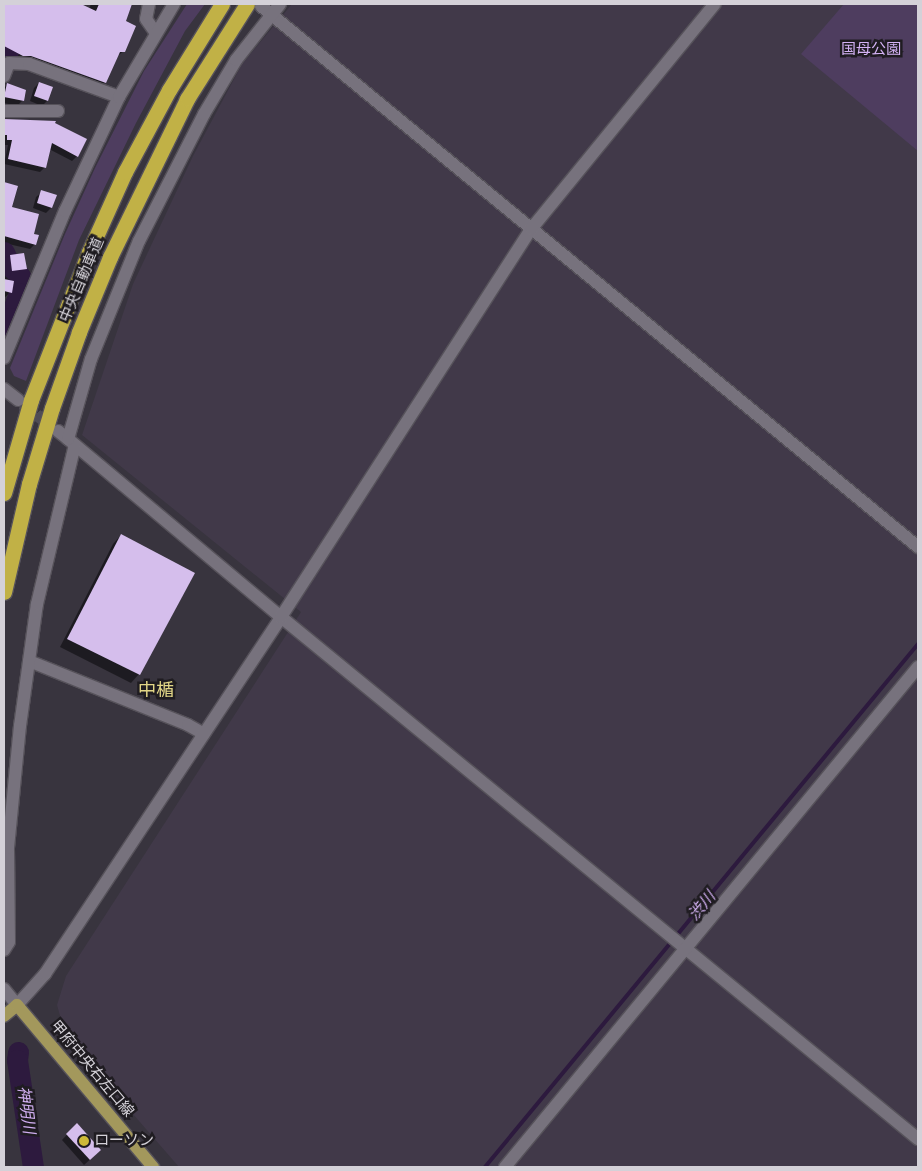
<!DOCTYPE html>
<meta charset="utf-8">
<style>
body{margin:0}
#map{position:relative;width:922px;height:1171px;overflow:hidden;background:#38343e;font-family:Karla,"Noto Sans JP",sans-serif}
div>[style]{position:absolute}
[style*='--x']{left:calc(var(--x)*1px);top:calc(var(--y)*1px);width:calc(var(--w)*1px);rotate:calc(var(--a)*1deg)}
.built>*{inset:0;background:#413949}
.green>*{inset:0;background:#4e3d5f}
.shadow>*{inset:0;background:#0007}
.stream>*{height:4px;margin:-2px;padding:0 2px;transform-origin:2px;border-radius:2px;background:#2d1a3e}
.river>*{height:21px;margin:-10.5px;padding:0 10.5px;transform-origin:10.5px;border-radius:10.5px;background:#2d1a3e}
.building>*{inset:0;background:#d5beec}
.tertiary-tunnel>*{height:12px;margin-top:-6px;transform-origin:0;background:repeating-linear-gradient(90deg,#4f4c55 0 12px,transparent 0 18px)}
.roads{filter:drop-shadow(1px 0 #56525a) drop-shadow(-1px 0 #56525a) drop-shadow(0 1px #56525a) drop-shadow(0 -1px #56525a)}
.minor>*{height:12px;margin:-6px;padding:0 6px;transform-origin:6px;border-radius:6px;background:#77727d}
.tertiary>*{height:12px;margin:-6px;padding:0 6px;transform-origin:6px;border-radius:6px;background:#77727d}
.primary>*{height:12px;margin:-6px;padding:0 6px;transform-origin:6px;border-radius:6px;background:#a3985c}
.motorway>*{height:15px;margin:-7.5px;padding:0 7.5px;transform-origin:7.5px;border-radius:7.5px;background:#c1b146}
.dots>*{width:14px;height:14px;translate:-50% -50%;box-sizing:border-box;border:2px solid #1f1c21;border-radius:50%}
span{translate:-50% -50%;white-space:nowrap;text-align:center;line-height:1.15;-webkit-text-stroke:5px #1f1c21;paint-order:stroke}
.park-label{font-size:15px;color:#d3b2f4}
.street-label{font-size:15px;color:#d4d1d8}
.poi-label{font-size:15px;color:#d4d1d8}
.left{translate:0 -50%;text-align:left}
.water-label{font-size:16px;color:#d1aff1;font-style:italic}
.quarter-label{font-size:18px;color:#e2d687}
.frame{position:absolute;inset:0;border:5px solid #d4d1d8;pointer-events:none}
</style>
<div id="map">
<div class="built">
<i style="clip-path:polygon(292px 4px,918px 4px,918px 1167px,179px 1167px,66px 1037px,57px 1005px,66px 976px,301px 612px,82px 435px,133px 284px,193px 156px,242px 64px)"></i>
</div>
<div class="green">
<i style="clip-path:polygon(187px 4px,205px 4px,185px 31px,136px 123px,79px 240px,26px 381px,14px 376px,10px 368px,65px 234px,95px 168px,144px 71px)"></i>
<i style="clip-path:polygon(844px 4px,918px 4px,918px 151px,801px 54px)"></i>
</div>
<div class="shadow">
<i style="clip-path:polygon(4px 4px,78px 4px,89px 9px,91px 4px,131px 4px,124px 21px,124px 51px,116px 57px,104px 83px,99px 88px,18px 60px,9px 56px,11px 48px,6px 47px,4px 53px)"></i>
<i style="clip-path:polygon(39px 83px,47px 101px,42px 106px,30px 101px,34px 88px)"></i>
<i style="clip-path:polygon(7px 85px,23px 100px,17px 106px,4px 103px,4px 88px)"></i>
<i style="clip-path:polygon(4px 120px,55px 122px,54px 124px,77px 156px,72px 161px,49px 149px,45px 167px,40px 172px,4px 164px,8px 145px,4px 145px)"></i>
<i style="clip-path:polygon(4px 183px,17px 187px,10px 207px,33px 235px,35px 244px,30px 249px,4px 243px)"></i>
<i style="clip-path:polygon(42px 192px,51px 208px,46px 213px,33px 208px,36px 197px)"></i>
<i style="clip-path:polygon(23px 254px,25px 268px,20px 274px,14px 275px,11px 292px,4px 298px,4px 257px)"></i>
<i style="clip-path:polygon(121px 535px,139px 674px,131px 683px,60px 647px,113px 544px)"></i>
<i style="clip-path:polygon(76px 1125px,94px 1156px,84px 1165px,62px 1140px)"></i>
</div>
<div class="stream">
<i style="--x:485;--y:1167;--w:679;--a:-50.38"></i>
</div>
<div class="river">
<i style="--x:4;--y:59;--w:28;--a:-63"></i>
<i style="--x:17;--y:34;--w:32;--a:-72"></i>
<i style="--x:4;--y:252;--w:15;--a:67"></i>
<i style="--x:10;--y:266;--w:14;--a:45"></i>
<i style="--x:20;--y:276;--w:17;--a:93"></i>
<i style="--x:19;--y:293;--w:27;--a:110"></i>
<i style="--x:10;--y:318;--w:10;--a:127"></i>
<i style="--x:18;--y:1052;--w:8;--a:97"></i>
<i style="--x:17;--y:1060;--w:108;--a:81.5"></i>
</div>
<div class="building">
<i style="clip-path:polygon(4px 4px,81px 4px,96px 11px,99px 4px,132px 4px,126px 21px,136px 26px,125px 52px,120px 52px,106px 83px,31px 56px,23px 56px,4px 46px)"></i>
<i style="clip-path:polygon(39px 82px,53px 87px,48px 101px,34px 96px)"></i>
<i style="clip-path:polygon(7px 83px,26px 90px,24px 101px,4px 97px)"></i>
<i style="clip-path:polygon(4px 119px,56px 121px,55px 123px,87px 139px,78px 157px,52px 143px,46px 168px,8px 159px,12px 140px,7px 140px,7px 135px,4px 135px)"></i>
<i style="clip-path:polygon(4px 182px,18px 186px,12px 207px,39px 214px,34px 234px,39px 235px,36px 245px,4px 236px)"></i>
<i style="clip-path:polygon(41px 190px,57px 195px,52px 208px,37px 203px)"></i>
<i style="clip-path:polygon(24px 253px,27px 269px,12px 271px,10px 255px)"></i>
<i style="clip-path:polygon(4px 279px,14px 281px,12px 293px,4px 291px)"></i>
<i style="clip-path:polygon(121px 534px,195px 573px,140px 675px,67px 639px)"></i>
<i style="clip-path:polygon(77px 1123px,101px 1150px,90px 1160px,66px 1134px)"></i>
</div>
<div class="tertiary-tunnel">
<i style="--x:22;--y:404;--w:40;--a:37"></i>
</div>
<div class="roads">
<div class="minor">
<i style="--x:149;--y:4;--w:15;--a:101"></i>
<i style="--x:146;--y:19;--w:16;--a:55"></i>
<i style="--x:261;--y:6;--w:851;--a:39.47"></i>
<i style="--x:4;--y:76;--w:14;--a:-69"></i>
<i style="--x:9;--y:63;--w:20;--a:3"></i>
<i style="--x:29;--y:64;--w:96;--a:20.1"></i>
<i style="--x:4;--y:111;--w:54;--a:0"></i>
<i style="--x:68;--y:439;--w:278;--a:39.9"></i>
<i style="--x:281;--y:617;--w:824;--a:39.33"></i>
<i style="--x:29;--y:661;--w:171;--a:21.9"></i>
<i style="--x:188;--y:725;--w:18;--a:29"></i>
<i style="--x:4;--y:950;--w:9;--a:-58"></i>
<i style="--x:9;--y:942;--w:94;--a:-90.6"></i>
<i style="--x:8;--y:848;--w:123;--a:-84.4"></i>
<i style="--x:20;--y:726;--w:123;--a:-82.1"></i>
<i style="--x:37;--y:604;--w:163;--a:-76.6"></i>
</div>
<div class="tertiary">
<i style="--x:4;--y:358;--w:159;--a:-67.5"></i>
<i style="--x:65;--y:211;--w:126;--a:-64.7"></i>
<i style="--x:119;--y:97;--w:108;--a:-59.4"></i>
<i style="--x:4;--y:389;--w:18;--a:38"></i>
<i style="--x:58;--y:431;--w:13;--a:39"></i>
<i style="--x:68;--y:439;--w:83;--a:-74"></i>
<i style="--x:91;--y:359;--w:127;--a:-67.9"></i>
<i style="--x:139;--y:241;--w:143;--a:-62.9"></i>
<i style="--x:204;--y:114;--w:63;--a:-59.3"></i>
<i style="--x:236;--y:60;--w:71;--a:-51.8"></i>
<i style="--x:4;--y:989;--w:21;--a:51"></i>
<i style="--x:17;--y:1005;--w:42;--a:-47.9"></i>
<i style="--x:45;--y:974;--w:428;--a:-56.5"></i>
<i style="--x:281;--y:617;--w:463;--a:-57.2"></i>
<i style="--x:532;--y:228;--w:289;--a:-50.8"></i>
<i style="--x:505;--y:1167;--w:649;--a:-50.44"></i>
</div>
<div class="primary">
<i style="--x:4;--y:1016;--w:17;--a:-40"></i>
<i style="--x:17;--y:1005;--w:212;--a:50"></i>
</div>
<div class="motorway">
<i style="--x:4;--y:493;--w:97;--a:-73.8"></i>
<i style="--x:31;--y:400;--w:159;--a:-68.6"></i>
<i style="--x:89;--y:252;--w:88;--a:-65.8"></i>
<i style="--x:125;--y:172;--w:93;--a:-61.8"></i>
<i style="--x:169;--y:90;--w:101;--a:-58.4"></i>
<i style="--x:4;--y:592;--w:111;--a:-77"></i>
<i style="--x:29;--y:484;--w:79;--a:-73.2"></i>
<i style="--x:52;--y:408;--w:81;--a:-70.4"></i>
<i style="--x:79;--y:332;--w:81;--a:-67.5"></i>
<i style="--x:110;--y:257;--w:176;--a:-64"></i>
<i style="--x:187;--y:99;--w:112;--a:-57.7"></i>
</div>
</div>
<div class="dots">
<i style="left:84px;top:1141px;background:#cdb938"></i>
</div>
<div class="park-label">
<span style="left:871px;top:50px">国母公園</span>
</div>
<div class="street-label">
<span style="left:82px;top:280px;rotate:-67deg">中央自動車道</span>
<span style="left:92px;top:1069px;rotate:50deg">甲府中央右左口線</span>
</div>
<div class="poi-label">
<span class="left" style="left:94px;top:1141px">ローソン</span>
</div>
<div class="water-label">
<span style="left:702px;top:906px;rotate:-50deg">渋川</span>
<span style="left:26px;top:1110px;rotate:83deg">神明川</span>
</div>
<div class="quarter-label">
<span style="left:156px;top:690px">中楯</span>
</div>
<div class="frame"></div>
</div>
